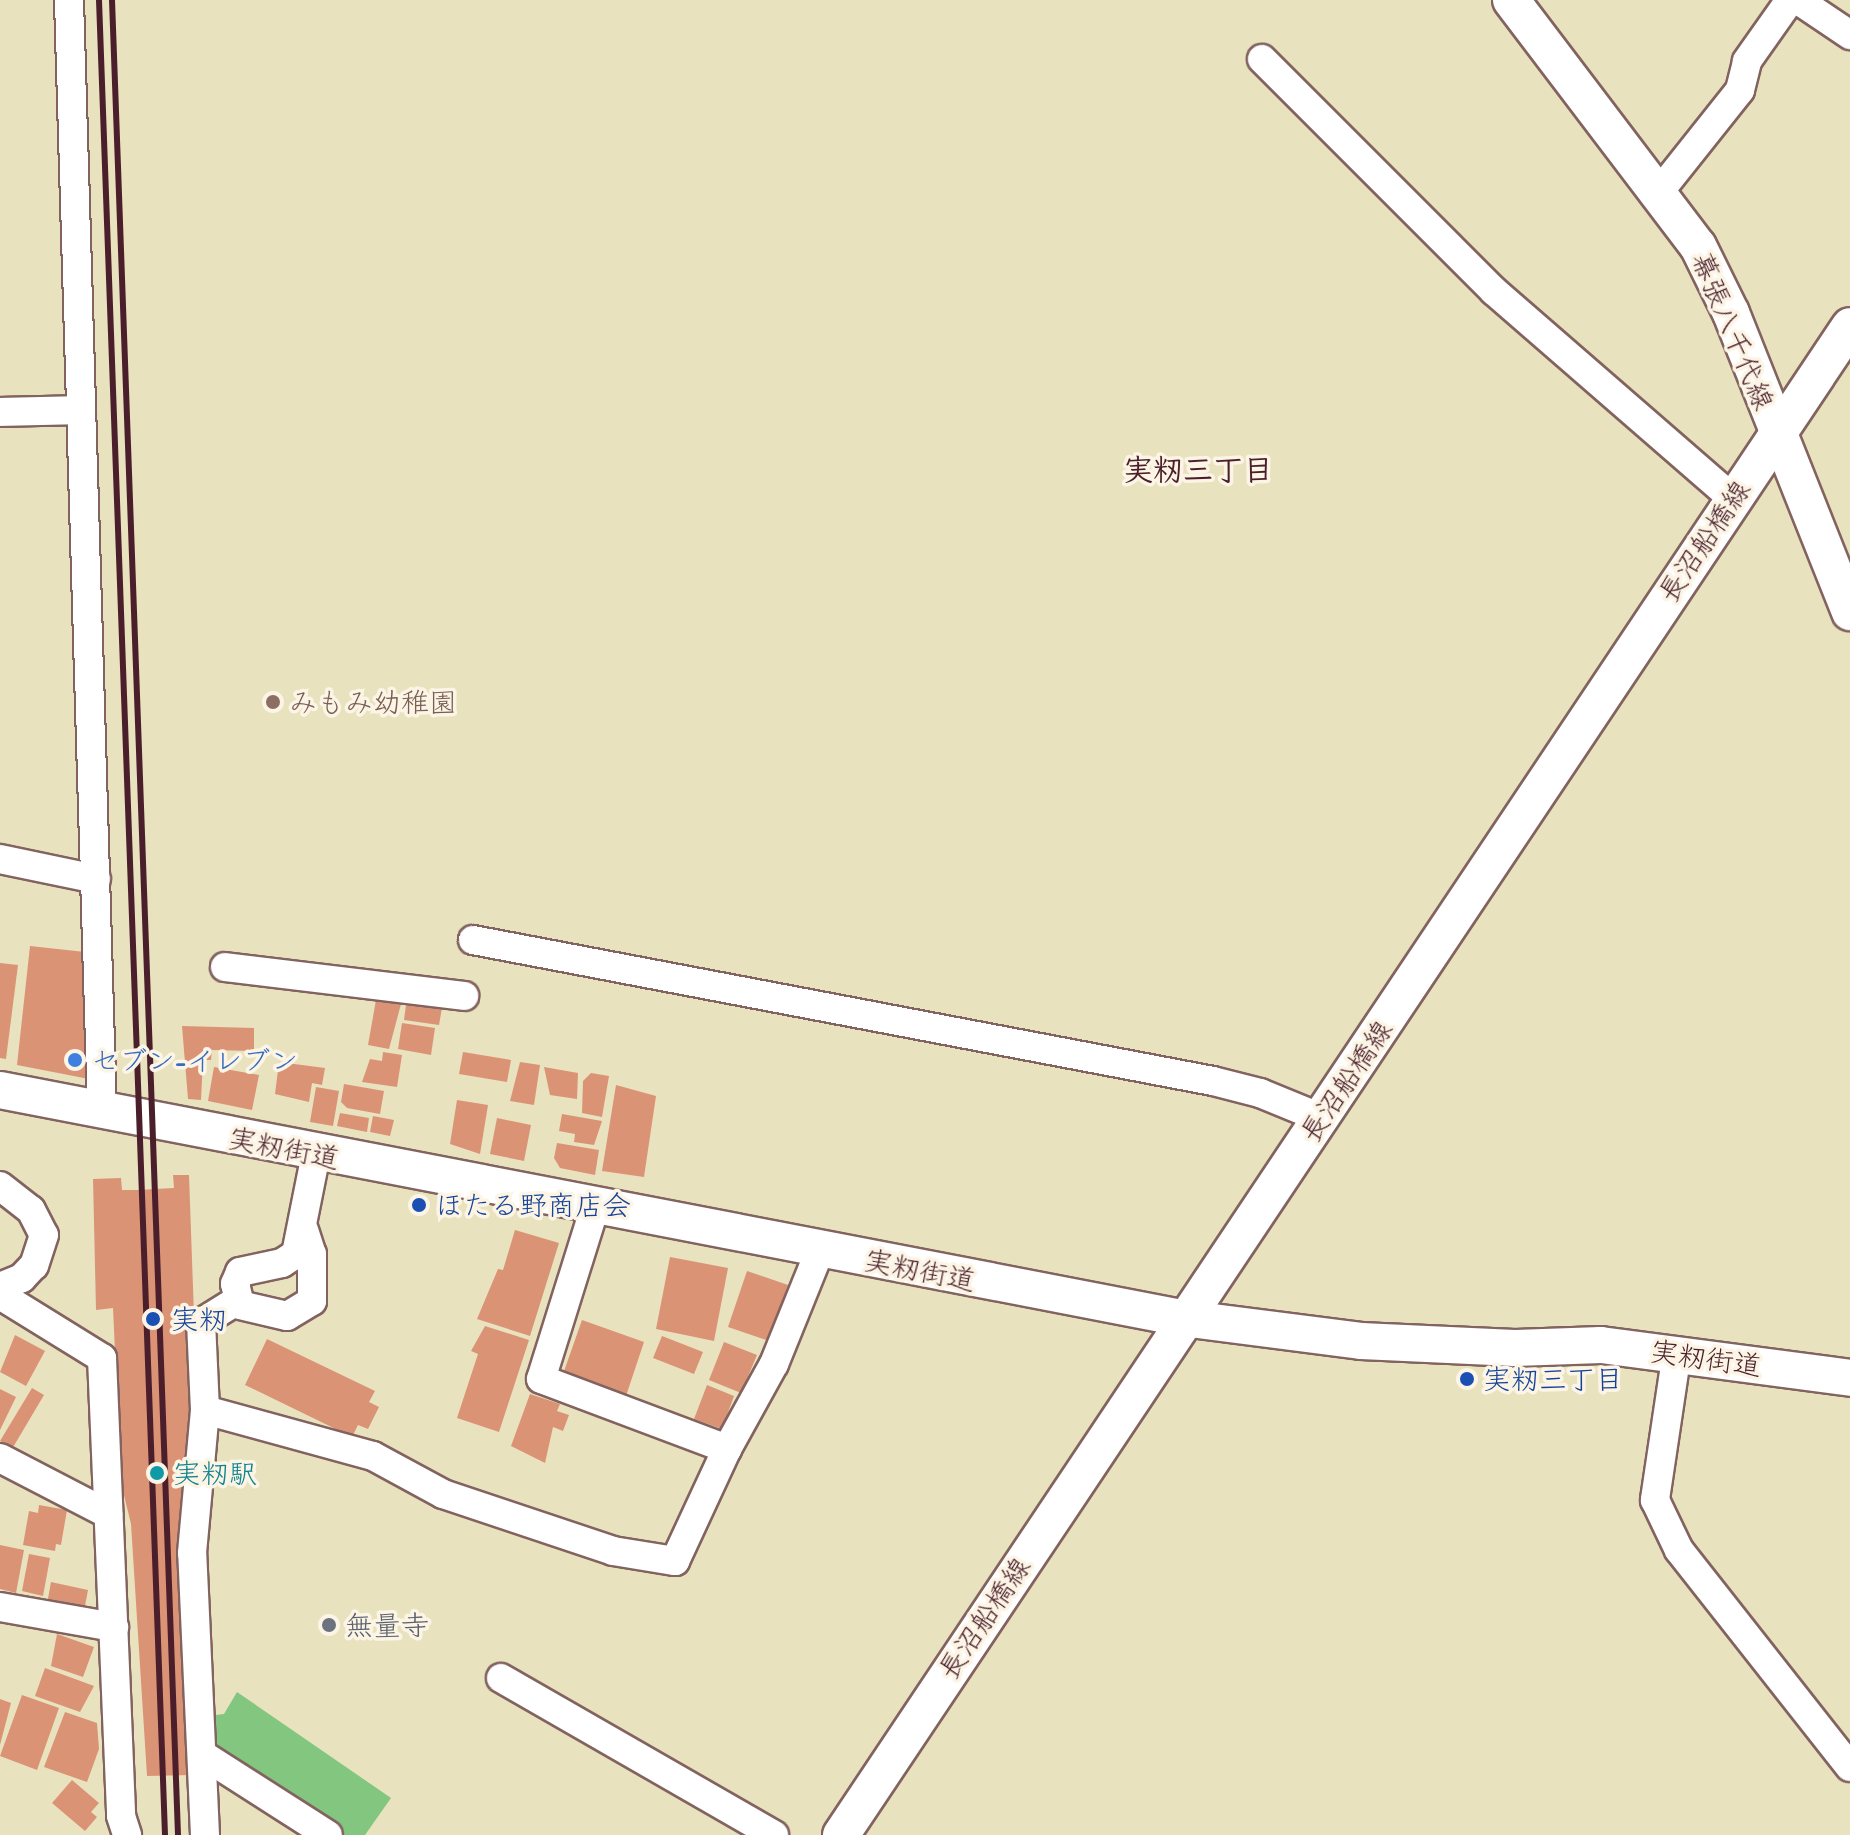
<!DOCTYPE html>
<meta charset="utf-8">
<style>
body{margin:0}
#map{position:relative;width:1850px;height:1835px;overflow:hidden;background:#e9e2bf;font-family:Itim,"Klee One",sans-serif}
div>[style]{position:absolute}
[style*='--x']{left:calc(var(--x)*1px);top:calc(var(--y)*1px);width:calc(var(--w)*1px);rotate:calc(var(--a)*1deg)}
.green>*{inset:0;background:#82c680}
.building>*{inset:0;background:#db9376}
.roads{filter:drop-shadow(2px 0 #82635f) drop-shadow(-2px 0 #82635f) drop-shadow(0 2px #82635f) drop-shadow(0 -2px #82635f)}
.minor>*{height:28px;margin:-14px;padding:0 14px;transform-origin:14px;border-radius:14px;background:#fff}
.major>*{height:36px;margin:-18px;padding:0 18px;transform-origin:18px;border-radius:18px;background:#fff}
.rail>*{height:6px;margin:-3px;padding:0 3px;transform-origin:3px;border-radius:3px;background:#4a1f2b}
.dots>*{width:22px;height:22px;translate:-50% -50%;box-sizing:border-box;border:4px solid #fcf5e5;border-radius:50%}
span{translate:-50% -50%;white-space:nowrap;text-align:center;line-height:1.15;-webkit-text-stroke:7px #fcf5e5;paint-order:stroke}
.street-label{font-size:28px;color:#4a1f2b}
.education-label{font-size:28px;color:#785e54}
.left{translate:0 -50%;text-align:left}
.shop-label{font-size:28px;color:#366cbe}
.transit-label{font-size:28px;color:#164399}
.culture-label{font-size:28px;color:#0d838f}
.worship-label{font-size:28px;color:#5b616d}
.neighbourhood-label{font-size:30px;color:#4a1f2b;font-weight:700}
</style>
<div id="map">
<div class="green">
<i style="clip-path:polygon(237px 1692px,391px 1798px,365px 1835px,339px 1835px,209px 1751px,207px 1716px,224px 1714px)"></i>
</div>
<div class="building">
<i style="clip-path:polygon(30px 946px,85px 952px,89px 1079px,17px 1065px)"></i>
<i style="clip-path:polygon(0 963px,18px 965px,6px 1059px,0 1058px)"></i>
<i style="clip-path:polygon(407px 997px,443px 1002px,439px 1025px,404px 1020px)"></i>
<i style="clip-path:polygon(376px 1000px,401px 1004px,389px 1049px,368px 1045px)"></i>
<i style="clip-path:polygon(402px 1023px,435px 1028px,431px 1055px,398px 1049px)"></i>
<i style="clip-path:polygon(182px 1026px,254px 1028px,254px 1051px,212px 1050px,211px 1060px,203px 1060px,201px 1100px,188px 1099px)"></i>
<i style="clip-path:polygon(383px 1052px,402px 1055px,397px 1087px,362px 1082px,370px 1059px,382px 1061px)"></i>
<i style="clip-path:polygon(463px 1052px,511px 1060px,507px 1082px,459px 1074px)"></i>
<i style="clip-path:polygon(279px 1062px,325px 1068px,322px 1085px,312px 1083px,309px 1102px,275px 1094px)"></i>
<i style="clip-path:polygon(520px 1062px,540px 1065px,534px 1105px,510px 1101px)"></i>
<i style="clip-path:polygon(214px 1067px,259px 1075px,252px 1110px,208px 1101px)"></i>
<i style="clip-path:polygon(544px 1067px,578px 1073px,577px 1099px,550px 1095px)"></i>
<i style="clip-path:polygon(591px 1073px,609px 1076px,602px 1117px,582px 1113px,583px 1081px)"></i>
<i style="clip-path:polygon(344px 1084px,384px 1091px,380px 1114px,347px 1108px,341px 1102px)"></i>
<i style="clip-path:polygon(616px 1085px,656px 1096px,644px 1177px,602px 1171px)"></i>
<i style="clip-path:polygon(316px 1087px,339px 1091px,333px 1126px,310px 1122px)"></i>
<i style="clip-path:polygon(457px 1100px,488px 1105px,480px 1154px,450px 1144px)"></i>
<i style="clip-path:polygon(340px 1113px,369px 1118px,367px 1132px,337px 1126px)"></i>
<i style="clip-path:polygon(562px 1114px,602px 1121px,594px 1145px,574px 1142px,575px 1134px,559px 1131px)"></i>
<i style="clip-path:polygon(373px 1116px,394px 1120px,390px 1136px,370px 1132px)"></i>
<i style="clip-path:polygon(497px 1118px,531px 1125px,524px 1161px,490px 1154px)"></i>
<i style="clip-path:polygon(557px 1143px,599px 1150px,595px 1175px,560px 1168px,554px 1158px)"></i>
<i style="clip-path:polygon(173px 1175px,189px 1175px,197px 1399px,192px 1775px,147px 1776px,131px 1524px,121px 1483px,113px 1308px,96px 1310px,93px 1179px,121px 1178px,122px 1190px,137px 1190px,174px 1188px)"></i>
<i style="clip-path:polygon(515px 1230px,559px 1243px,530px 1336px,477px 1319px,498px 1269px,503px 1270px)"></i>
<i style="clip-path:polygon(670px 1257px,728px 1268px,714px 1341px,656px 1329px)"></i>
<i style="clip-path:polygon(747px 1271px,788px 1285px,769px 1341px,728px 1327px)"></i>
<i style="clip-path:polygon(582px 1320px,644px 1342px,626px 1396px,563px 1374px)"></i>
<i style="clip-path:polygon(485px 1326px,529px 1340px,499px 1432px,457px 1418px,478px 1354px,471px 1351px)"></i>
<i style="clip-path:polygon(15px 1335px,45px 1351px,26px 1386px,0 1372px)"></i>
<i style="clip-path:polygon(662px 1336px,703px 1352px,694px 1374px,653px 1358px)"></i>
<i style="clip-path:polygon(267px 1339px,375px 1391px,369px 1402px,379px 1407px,368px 1429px,358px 1425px,352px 1437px,245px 1385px)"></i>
<i style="clip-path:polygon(724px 1342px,757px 1355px,741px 1393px,709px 1380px)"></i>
<i style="clip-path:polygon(707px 1385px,734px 1396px,722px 1429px,694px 1419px)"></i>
<i style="clip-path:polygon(32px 1388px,44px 1395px,12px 1449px,0 1441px)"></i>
<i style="clip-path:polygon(0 1389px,16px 1397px,0 1430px)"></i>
<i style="clip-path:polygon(530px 1394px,560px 1404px,557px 1411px,569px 1415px,563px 1431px,553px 1427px,545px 1463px,511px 1446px)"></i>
<i style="clip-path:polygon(39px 1505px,67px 1510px,61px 1545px,56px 1544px,55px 1551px,23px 1545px,29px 1511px,38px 1513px)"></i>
<i style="clip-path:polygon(0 1545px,24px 1550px,16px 1593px,0 1589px)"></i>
<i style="clip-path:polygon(29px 1554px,50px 1558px,43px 1596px,22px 1591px)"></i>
<i style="clip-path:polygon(51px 1582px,88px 1590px,84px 1611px,47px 1604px)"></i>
<i style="clip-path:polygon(57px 1634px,94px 1647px,83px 1677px,51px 1666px)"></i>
<i style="clip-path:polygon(45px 1668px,94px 1686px,80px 1712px,35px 1696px)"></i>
<i style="clip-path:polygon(22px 1695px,59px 1708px,37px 1770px,0 1756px)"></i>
<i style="clip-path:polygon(0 1699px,11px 1703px,0 1745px)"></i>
<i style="clip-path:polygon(65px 1712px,97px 1723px,99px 1749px,87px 1782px,44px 1767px)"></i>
<i style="clip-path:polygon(72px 1780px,99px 1803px,91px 1812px,97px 1817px,85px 1831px,52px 1803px)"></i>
</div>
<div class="roads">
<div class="minor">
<i style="--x:69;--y:0;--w:1112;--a:88.3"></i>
<i style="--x:1798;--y:0;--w:63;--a:33.9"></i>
<i style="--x:1262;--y:59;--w:328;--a:45"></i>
<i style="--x:1494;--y:291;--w:317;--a:41"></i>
<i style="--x:1659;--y:192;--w:130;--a:-51.5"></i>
<i style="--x:1740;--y:90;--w:30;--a:-76"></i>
<i style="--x:1747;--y:61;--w:75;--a:-54.8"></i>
<i style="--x:0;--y:412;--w:81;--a:-1.4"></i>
<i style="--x:0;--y:859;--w:98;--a:11.8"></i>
<i style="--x:473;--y:940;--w:753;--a:10.79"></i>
<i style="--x:1213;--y:1081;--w:49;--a:14.3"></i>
<i style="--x:1260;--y:1093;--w:66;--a:22.3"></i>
<i style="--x:225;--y:967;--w:241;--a:6.9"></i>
<i style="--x:0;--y:1186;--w:39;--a:38"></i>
<i style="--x:31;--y:1210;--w:28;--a:63"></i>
<i style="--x:44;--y:1235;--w:32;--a:108"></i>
<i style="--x:34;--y:1265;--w:18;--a:133"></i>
<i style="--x:22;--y:1278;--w:24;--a:158"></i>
<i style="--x:595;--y:1207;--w:180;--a:107.4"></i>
<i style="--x:541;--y:1379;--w:199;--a:20.6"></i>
<i style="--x:727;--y:1449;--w:97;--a:-61.1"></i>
<i style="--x:774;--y:1364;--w:123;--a:-68"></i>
<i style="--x:304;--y:1230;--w:25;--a:72"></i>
<i style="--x:312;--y:1254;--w:47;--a:90"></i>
<i style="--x:312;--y:1301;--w:29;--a:149"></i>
<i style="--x:287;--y:1316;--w:48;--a:-166.8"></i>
<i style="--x:240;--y:1305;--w:22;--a:-103"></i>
<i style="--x:235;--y:1284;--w:13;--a:-67"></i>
<i style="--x:240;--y:1272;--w:43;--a:-12.1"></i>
<i style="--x:282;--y:1263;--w:17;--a:-33"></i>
<i style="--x:296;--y:1254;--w:102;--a:-78.7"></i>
<i style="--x:0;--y:1295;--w:120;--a:31.7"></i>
<i style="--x:102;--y:1358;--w:458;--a:87.6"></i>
<i style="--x:121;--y:1816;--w:20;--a:72"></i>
<i style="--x:1677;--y:1352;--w:150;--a:98.5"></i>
<i style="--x:1655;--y:1500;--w:55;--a:64.4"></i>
<i style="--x:1679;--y:1550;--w:276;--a:51.8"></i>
<i style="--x:205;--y:1410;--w:174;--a:15.3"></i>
<i style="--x:373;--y:1456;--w:80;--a:28.5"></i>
<i style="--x:443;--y:1494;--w:179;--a:18.5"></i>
<i style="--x:613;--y:1551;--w:63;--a:9.2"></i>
<i style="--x:675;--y:1561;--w:123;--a:-65.1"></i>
<i style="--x:0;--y:1458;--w:122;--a:27.4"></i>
<i style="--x:0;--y:1607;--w:116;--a:10"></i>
<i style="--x:501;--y:1678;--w:315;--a:29.9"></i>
<i style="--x:203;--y:1755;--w:148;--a:32.6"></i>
<i style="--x:205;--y:1835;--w:282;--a:-92.6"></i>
<i style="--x:192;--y:1553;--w:144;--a:-84.8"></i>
<i style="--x:205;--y:1410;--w:87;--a:-92.6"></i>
<i style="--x:201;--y:1323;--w:44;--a:-31.9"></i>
</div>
<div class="major">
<i style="--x:1511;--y:0;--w:309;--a:52.8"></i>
<i style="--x:1698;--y:246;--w:75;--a:63.8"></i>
<i style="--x:1731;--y:313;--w:322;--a:68.3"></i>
<i style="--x:0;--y:1090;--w:1204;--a:10.92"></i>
<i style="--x:1182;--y:1318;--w:180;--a:7.3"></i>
<i style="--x:1361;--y:1341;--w:154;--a:2.6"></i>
<i style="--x:1515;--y:1348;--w:86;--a:-2"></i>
<i style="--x:1601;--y:1345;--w:251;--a:7.5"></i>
<i style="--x:841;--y:1835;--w:1815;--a:-56.23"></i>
</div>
</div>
<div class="rail">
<i style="--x:99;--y:0;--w:1836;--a:87.94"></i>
<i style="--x:112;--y:0;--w:1836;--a:87.94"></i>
</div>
<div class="dots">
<i style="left:273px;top:702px;background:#8d6e63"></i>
<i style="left:75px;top:1060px;background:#3f7fe0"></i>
<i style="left:419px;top:1205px;background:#1a4fb4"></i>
<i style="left:153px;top:1319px;background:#1a4fb4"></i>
<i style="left:1467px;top:1379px;background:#1a4fb4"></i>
<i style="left:157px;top:1473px;background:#0f9aa8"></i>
<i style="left:329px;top:1625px;background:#6b7280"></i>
</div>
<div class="street-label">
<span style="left:1733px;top:331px;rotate:67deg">幕張八千代線</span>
<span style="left:1704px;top:541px;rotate:-56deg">長沼船橋線</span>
<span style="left:1346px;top:1081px;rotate:-56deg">長沼船橋線</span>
<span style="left:284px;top:1148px;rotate:11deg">実籾街道</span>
<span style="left:920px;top:1270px;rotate:11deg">実籾街道</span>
<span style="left:1706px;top:1358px;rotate:8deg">実籾街道</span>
<span style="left:984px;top:1618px;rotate:-56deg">長沼船橋線</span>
</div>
<div class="education-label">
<span class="left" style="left:289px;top:702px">みもみ幼稚園</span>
</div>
<div class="shop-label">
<span class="left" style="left:91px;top:1060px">セブン-イレブン</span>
</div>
<div class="transit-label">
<span class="left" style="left:435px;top:1205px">ほたる野商店会</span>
<span class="left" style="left:171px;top:1319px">実籾</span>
<span class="left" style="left:1483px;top:1379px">実籾三丁目</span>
</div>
<div class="culture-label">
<span class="left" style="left:173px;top:1473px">実籾駅</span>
</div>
<div class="worship-label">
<span class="left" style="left:345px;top:1625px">無量寺</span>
</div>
<div class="neighbourhood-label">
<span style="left:1198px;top:470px">実籾三丁目</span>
</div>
</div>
